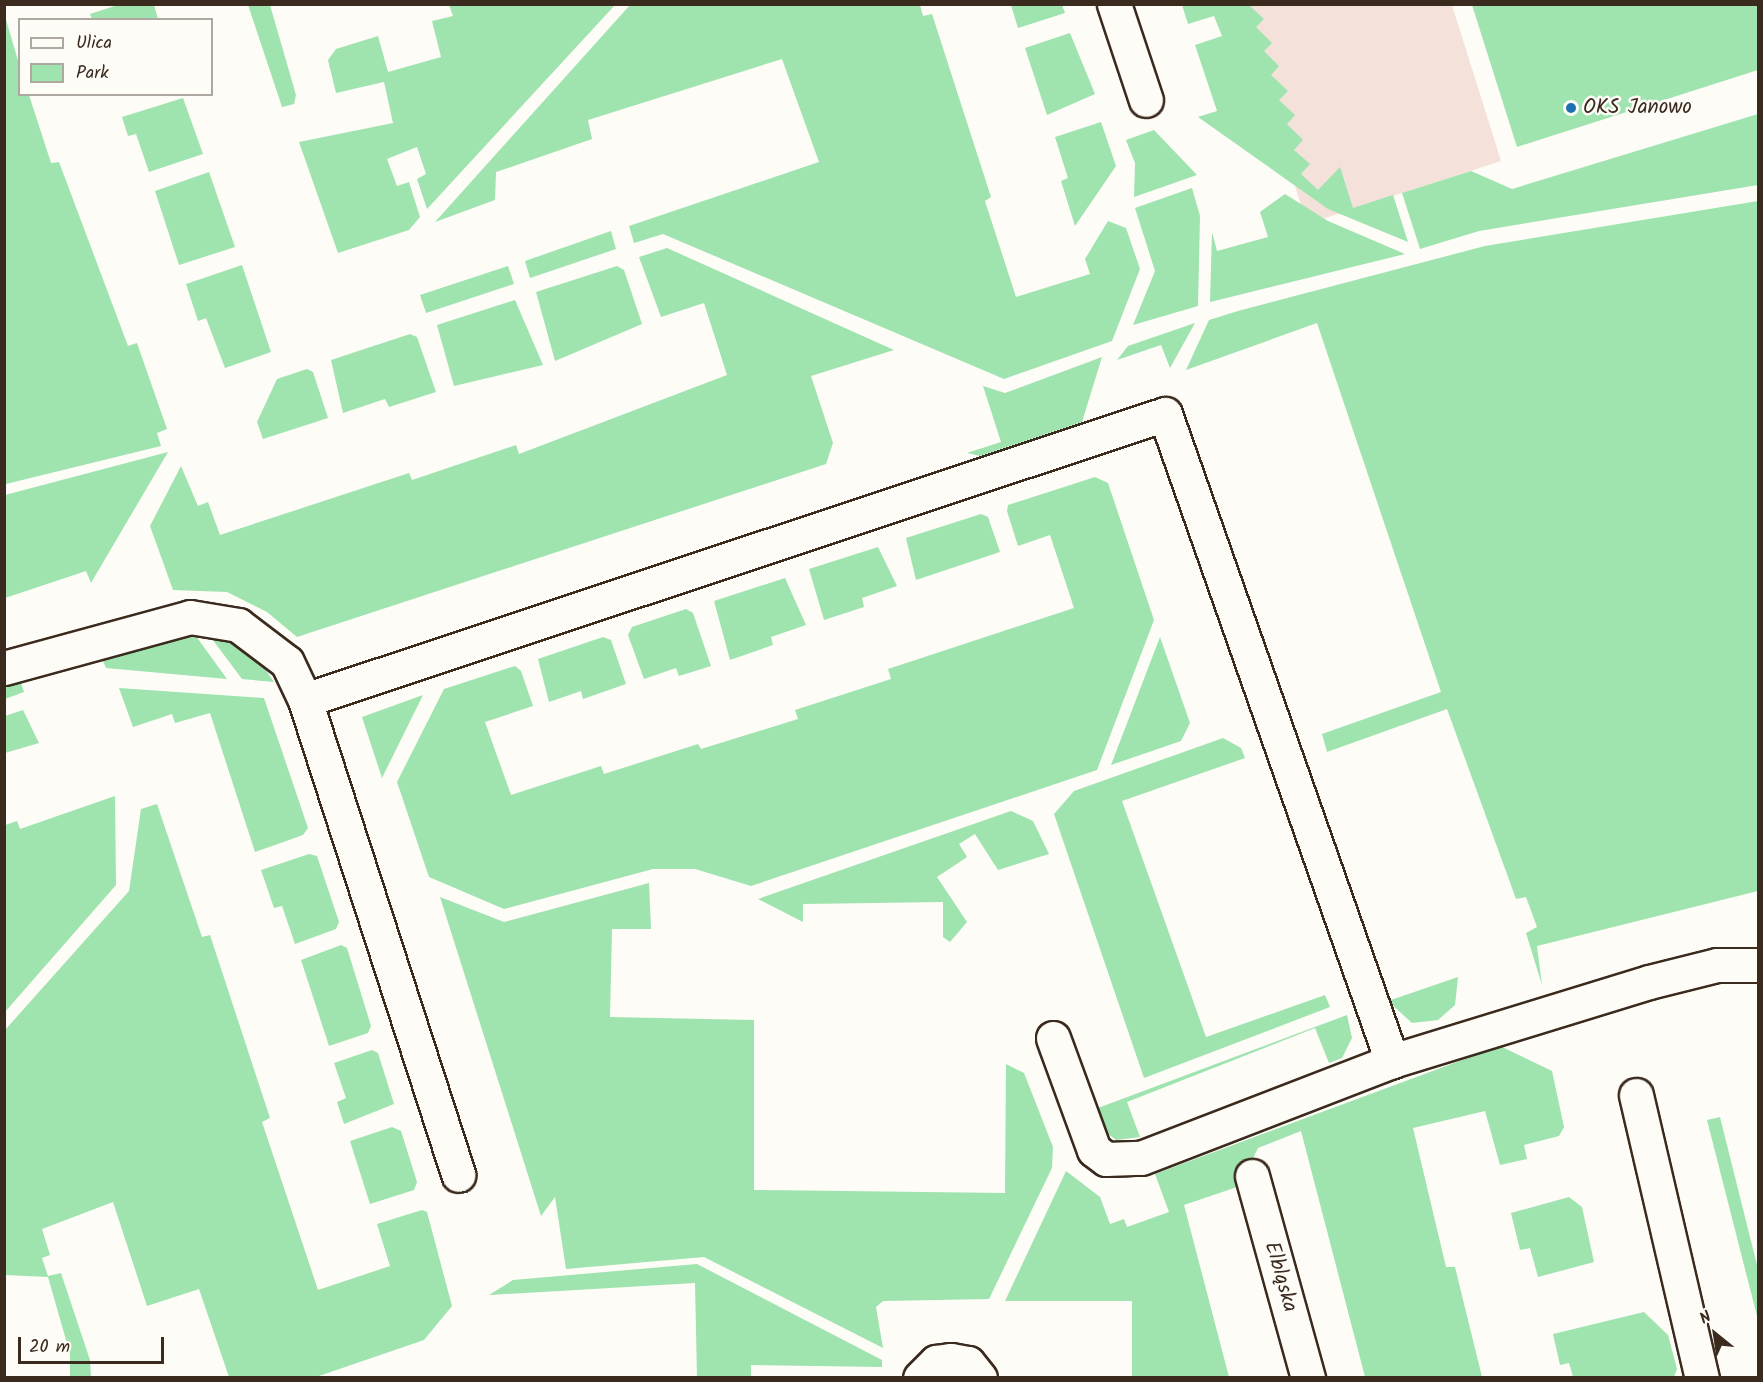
<!DOCTYPE html>
<meta charset="utf-8">
<style>
body{margin:0}
#map{position:relative;width:1763px;height:1382px;overflow:hidden;background:#fdfcf7;font-family:Kalam,sans-serif}
div>[style]{position:absolute}
[style*='--x']{left:calc(var(--x)*1px);top:calc(var(--y)*1px);width:calc(var(--w)*1px);rotate:calc(var(--a)*1deg)}
.built>*{inset:0;background:#f4e2da}
.green>*{inset:0;background:#9fe3af}
.roads{filter:drop-shadow(2px 0 #3b2a1e) drop-shadow(-2px 0 #3b2a1e) drop-shadow(0 2px #3b2a1e) drop-shadow(0 -2px #3b2a1e)}
.minor>*{height:33px;margin:-16.5px;padding:0 16.5px;transform-origin:16.5px;border-radius:16.5px;background:#fdfcf7}
.dots>*{width:16px;height:16px;translate:-50% -50%;box-sizing:border-box;border:3px solid #fdfcf7;border-radius:50%}
span{translate:-50% -50%;white-space:nowrap;text-align:center;line-height:1.15;-webkit-text-stroke:5px #fdfcf7;paint-order:stroke}
.poi-label{font-size:21px;color:#3b2a1e}
.left{translate:0 -50%;text-align:left}
.street-label{font-size:21px;color:#3b2a1e}
.frame{position:absolute;inset:0;border:6px solid #3b2a1e;pointer-events:none}
.legend{position:absolute;left:18px;top:18px;width:195px;height:78px;box-sizing:border-box;background:#fdfcf7;border:2px solid #afa8a0;margin:0;padding:8px 10px;list-style:none;font-size:18px;color:#3b2a1e}
.legend li{display:flex;align-items:center;gap:12px;height:30px}
.legend b{width:30px;border:2px solid #afa8a0}
.north{position:absolute;left:1685px;top:1304px;width:60px;height:60px;-webkit-text-stroke:4px #fdfcf7;paint-order:stroke;rotate:330deg;font-size:16px;font-weight:700;line-height:24px;text-align:center;color:#3b2a1e}
.north::after{content:'';display:block;margin:auto;width:21px;height:27px;background:#3b2a1e;clip-path:polygon(50% 0,100% 100%,50% 72%,0 100%)}
.scale{position:absolute;left:18px;top:1337px;width:146px;height:27px;box-sizing:border-box;border:3px solid #3b2a1e;border-top:0;padding-left:8px;font-size:18px;line-height:21px;white-space:nowrap;color:#3b2a1e;-webkit-text-stroke:4px #fdfcf7;paint-order:stroke}
</style>
<div id="map">
<div class="built">
<i style="clip-path:polygon(1238px 5px,1452px 5px,1501px 161px,1307px 224px)"></i>
</div>
<div class="green">
<i style="clip-path:polygon(121px 4px,154px 5px,158px 19px,92px 19px,90px 14px)"></i>
<i style="clip-path:polygon(248px 5px,270px 5px,296px 95px,294px 104px,282px 107px)"></i>
<i style="clip-path:polygon(449px 5px,615px 5px,427px 209px,417px 179px,426px 174px,417px 147px,387px 159px,397px 186px,409px 182px,420px 217px,409px 230px,338px 253px,299px 142px,393px 123px,384px 82px,336px 93px,328px 60px,336px 49px,378px 36px,388px 72px,441px 57px,432px 21px,453px 16px)"></i>
<i style="clip-path:polygon(630px 5px,920px 5px,923px 16px,932px 14px,991px 197px,985px 201px,1016px 297px,1090px 274px,1085px 259px,1108px 221px,1126px 228px,1140px 269px,1112px 341px,1004px 379px,663px 234px,634px 243px,629px 226px,819px 162px,782px 59px,588px 120px,592px 139px,496px 172px,495px 200px,435px 222px)"></i>
<i style="clip-path:polygon(1011px 5px,1062px 5px,1065px 13px,1018px 28px)"></i>
<i style="clip-path:polygon(1182px 5px,1249px 5px,1264px 19px,1256px 27px,1272px 43px,1264px 51px,1279px 66px,1271px 75px,1288px 91px,1279px 100px,1295px 115px,1287px 124px,1303px 140px,1294px 150px,1310px 164px,1301px 174px,1318px 190px,1340px 167px,1353px 208px,1393px 195px,1408px 242px,1328px 209px,1198px 117px,1217px 111px,1195px 45px,1222px 36px,1214px 16px,1188px 24px)"></i>
<i style="clip-path:polygon(1472px 5px,1758px 5px,1758px 70px,1517px 147px)"></i>
<i style="clip-path:polygon(5px 16px,19px 64px,20px 94px,29px 95px,51px 163px,59px 162px,128px 346px,137px 343px,167px 429px,157px 433px,161px 446px,6px 484px)"></i>
<i style="clip-path:polygon(1070px 33px,1095px 94px,1047px 115px,1025px 48px)"></i>
<i style="clip-path:polygon(183px 98px,203px 154px,149px 172px,136px 134px,128px 136px,122px 117px)"></i>
<i style="clip-path:polygon(1758px 114px,1758px 185px,1479px 231px,1420px 249px,1402px 193px,1471px 171px,1512px 189px)"></i>
<i style="clip-path:polygon(1101px 122px,1116px 166px,1075px 226px,1061px 181px,1068px 178px,1055px 137px)"></i>
<i style="clip-path:polygon(1154px 130px,1197px 175px,1134px 197px,1135px 163px,1126px 140px)"></i>
<i style="clip-path:polygon(209px 172px,235px 247px,179px 265px,155px 191px)"></i>
<i style="clip-path:polygon(1192px 188px,1200px 216px,1198px 306px,1133px 325px,1155px 271px,1135px 208px)"></i>
<i style="clip-path:polygon(1285px 194px,1328px 221px,1405px 254px,1210px 302px,1212px 232px,1217px 251px,1268px 237px,1260px 212px)"></i>
<i style="clip-path:polygon(1758px 201px,1758px 891px,1537px 946px,1542px 985px,1526px 933px,1537px 927px,1526px 897px,1516px 899px,1447px 709px,1327px 752px,1322px 734px,1441px 692px,1317px 323px,1186px 370px,1209px 320px,1238px 311px,1485px 246px)"></i>
<i style="clip-path:polygon(611px 231px,616px 249px,530px 278px,525px 261px)"></i>
<i style="clip-path:polygon(667px 248px,894px 350px,811px 376px,833px 443px,826px 464px,297px 637px,267px 612px,227px 592px,173px 590px,150px 526px,181px 466px,198px 506px,208px 502px,220px 535px,409px 473px,412px 480px,516px 445px,519px 454px,727px 375px,704px 303px,661px 317px,639px 257px)"></i>
<i style="clip-path:polygon(242px 265px,271px 352px,225px 368px,206px 318px,198px 321px,186px 284px)"></i>
<i style="clip-path:polygon(508px 266px,514px 284px,426px 313px,420px 295px)"></i>
<i style="clip-path:polygon(617px 266px,624px 270px,642px 324px,555px 361px,536px 292px)"></i>
<i style="clip-path:polygon(515px 300px,543px 365px,454px 386px,437px 325px)"></i>
<i style="clip-path:polygon(1195px 323px,1170px 368px,1161px 345px,1117px 360px,1128px 346px)"></i>
<i style="clip-path:polygon(410px 334px,417px 337px,436px 392px,389px 407px,385px 399px,343px 413px,331px 360px)"></i>
<i style="clip-path:polygon(1102px 357px,1082px 422px,980px 456px,967px 453px,1001px 442px,983px 386px,1005px 393px)"></i>
<i style="clip-path:polygon(307px 369px,313px 372px,328px 418px,263px 439px,257px 422px,277px 379px)"></i>
<i style="clip-path:polygon(168px 452px,91px 583px,86px 571px,5px 598px,5px 495px)"></i>
<i style="clip-path:polygon(1095px 477px,1108px 483px,1154px 620px,1097px 770px,751px 886px,695px 869px,653px 869px,504px 909px,429px 877px,397px 782px,444px 689px,515px 666px,521px 671px,533px 706px,485px 722px,511px 795px,601px 766px,604px 774px,698px 744px,701px 749px,798px 719px,795px 710px,891px 679px,888px 669px,1074px 608px,1050px 535px,1018px 546px,1007px 511px,1008px 505px)"></i>
<i style="clip-path:polygon(981px 514px,988px 517px,1000px 552px,916px 580px,906px 538px)"></i>
<i style="clip-path:polygon(878px 547px,897px 586px,862px 598px,864px 607px,824px 620px,809px 569px)"></i>
<i style="clip-path:polygon(785px 578px,806px 625px,771px 637px,773px 645px,730px 660px,714px 601px)"></i>
<i style="clip-path:polygon(686px 609px,693px 613px,711px 666px,679px 676px,676px 668px,644px 679px,628px 635px,632px 627px)"></i>
<i style="clip-path:polygon(206px 631px,232px 639px,258px 659px,274px 682px,242px 679px)"></i>
<i style="clip-path:polygon(193px 632px,227px 679px,106px 668px,98px 650px)"></i>
<i style="clip-path:polygon(603px 637px,611px 640px,626px 684px,583px 699px,581px 691px,549px 702px,538px 659px)"></i>
<i style="clip-path:polygon(1160px 637px,1190px 723px,1181px 741px,1111px 765px)"></i>
<i style="clip-path:polygon(19px 677px,24px 692px,5px 699px,4px 682px)"></i>
<i style="clip-path:polygon(119px 688px,264px 698px,308px 828px,303px 835px,255px 852px,210px 713px,175px 723px,172px 714px,133px 727px)"></i>
<i style="clip-path:polygon(423px 695px,382px 778px,362px 717px)"></i>
<i style="clip-path:polygon(23px 710px,39px 743px,5px 753px,5px 716px)"></i>
<i style="clip-path:polygon(1223px 738px,1241px 748px,1245px 758px,1122px 801px,1206px 1037px,1325px 995px,1330px 1007px,1144px 1078px,1054px 814px,1074px 791px)"></i>
<i style="clip-path:polygon(115px 796px,116px 885px,5px 1012px,5px 825px,17px 821px,20px 829px)"></i>
<i style="clip-path:polygon(157px 804px,202px 937px,210px 935px,270px 1118px,262px 1122px,318px 1290px,390px 1266px,377px 1224px,422px 1210px,427px 1212px,452px 1306px,424px 1340px,316px 1377px,229px 1377px,199px 1289px,147px 1306px,113px 1202px,42px 1229px,50px 1255px,42px 1258px,48px 1276px,61px 1273px,90px 1360px,91px 1377px,70px 1377px,70px 1354px,48px 1277px,5px 1275px,5px 1030px,129px 891px,141px 809px)"></i>
<i style="clip-path:polygon(1011px 811px,1033px 821px,1049px 854px,998px 870px,975px 834px,959px 844px,967px 857px,937px 877px,967px 922px,950px 942px,943px 937px,943px 902px,803px 904px,803px 922px,758px 899px)"></i>
<i style="clip-path:polygon(309px 854px,317px 856px,339px 922px,336px 929px,295px 944px,282px 906px,274px 908px,261px 870px)"></i>
<i style="clip-path:polygon(649px 883px,651px 929px,612px 929px,610px 1017px,754px 1020px,754px 1190px,1005px 1193px,1006px 1064px,1024px 1073px,1053px 1147px,1052px 1168px,989px 1299px,883px 1301px,876px 1307px,883px 1348px,704px 1257px,566px 1269px,555px 1197px,541px 1216px,440px 897px,504px 922px)"></i>
<i style="clip-path:polygon(341px 945px,347px 948px,371px 1026px,368px 1033px,329px 1046px,301px 960px)"></i>
<i style="clip-path:polygon(1458px 977px,1455px 1005px,1438px 1020px,1412px 1023px,1388px 1001px)"></i>
<i style="clip-path:polygon(1347px 1015px,1352px 1038px,1342px 1058px,1329px 1063px,1315px 1028px,1127px 1102px,1140px 1137px,1116px 1140px,1107px 1133px,1098px 1108px)"></i>
<i style="clip-path:polygon(1500px 1046px,1552px 1071px,1564px 1127px,1559px 1136px,1524px 1145px,1527px 1159px,1500px 1165px,1485px 1111px,1413px 1128px,1446px 1267px,1455px 1267px,1482px 1377px,1365px 1377px,1301px 1131px,1258px 1148px,1240px 1186px,1184px 1205px,1229px 1377px,1132px 1377px,1132px 1301px,1005px 1301px,1066px 1171px,1100px 1197px,1110px 1224px,1124px 1219px,1127px 1227px,1169px 1212px,1155px 1174px)"></i>
<i style="clip-path:polygon(372px 1050px,378px 1053px,394px 1104px,344px 1124px,337px 1102px,346px 1098px,334px 1063px)"></i>
<i style="clip-path:polygon(1720px 1117px,1758px 1269px,1758px 1320px,1707px 1120px)"></i>
<i style="clip-path:polygon(392px 1127px,401px 1131px,417px 1182px,414px 1190px,370px 1204px,350px 1141px)"></i>
<i style="clip-path:polygon(1569px 1197px,1582px 1207px,1594px 1262px,1538px 1277px,1530px 1248px,1520px 1250px,1511px 1213px)"></i>
<i style="clip-path:polygon(697px 1264px,882px 1360px,882px 1367px,751px 1365px,751px 1377px,697px 1377px,695px 1283px,489px 1295px,513px 1280px)"></i>
<i style="clip-path:polygon(1644px 1312px,1668px 1335px,1677px 1369px,1674px 1377px,1573px 1377px,1569px 1363px,1560px 1365px,1553px 1334px)"></i>
</div>
<div class="roads">
<div class="minor">
<i style="--x:1114;--y:4;--w:101;--a:71.6"></i>
<i style="--x:4;--y:668;--w:193;--a:-15.3"></i>
<i style="--x:190;--y:617;--w:49;--a:9.5"></i>
<i style="--x:238;--y:625;--w:61;--a:37.1"></i>
<i style="--x:287;--y:662;--w:42;--a:64.7"></i>
<i style="--x:305;--y:700;--w:906;--a:-18.39"></i>
<i style="--x:1165;--y:414;--w:686;--a:70.67"></i>
<i style="--x:305;--y:700;--w:499;--a:72.1"></i>
<i style="--x:1053;--y:1038;--w:119;--a:69.9"></i>
<i style="--x:1094;--y:1150;--w:15;--a:37"></i>
<i style="--x:1106;--y:1159;--w:35;--a:-2"></i>
<i style="--x:1141;--y:1158;--w:269;--a:-21.1"></i>
<i style="--x:1392;--y:1061;--w:269;--a:-17.1"></i>
<i style="--x:1649;--y:982;--w:70;--a:-14"></i>
<i style="--x:1717;--y:965;--w:41;--a:0"></i>
<i style="--x:1636;--y:1095;--w:291;--a:76.9"></i>
<i style="--x:1252;--y:1176;--w:210;--a:74.5"></i>
<i style="--x:920;--y:1378;--w:23;--a:-45"></i>
<i style="--x:936;--y:1362;--w:15;--a:-8"></i>
<i style="--x:951;--y:1360;--w:17;--a:10"></i>
<i style="--x:968;--y:1363;--w:19;--a:51"></i>
</div>
</div>
<div class="dots">
<i style="left:1571px;top:108px;background:#1f6fb2"></i>
</div>
<div class="poi-label">
<span class="left" style="left:1583px;top:108px">OKS Janowo</span>
</div>
<div class="street-label">
<span style="left:1280px;top:1277px;rotate:74deg">Elbląska</span>
</div>
<div class="frame"></div>
<ul class="legend">
<li><b style="height:8px;background:#fdfcf7"></b>Ulica</li>
<li><b style="height:16px;background:#9fe3af"></b>Park</li>
</ul>
<div class="north">N</div>
<div class="scale">20 m</div>
</div>
